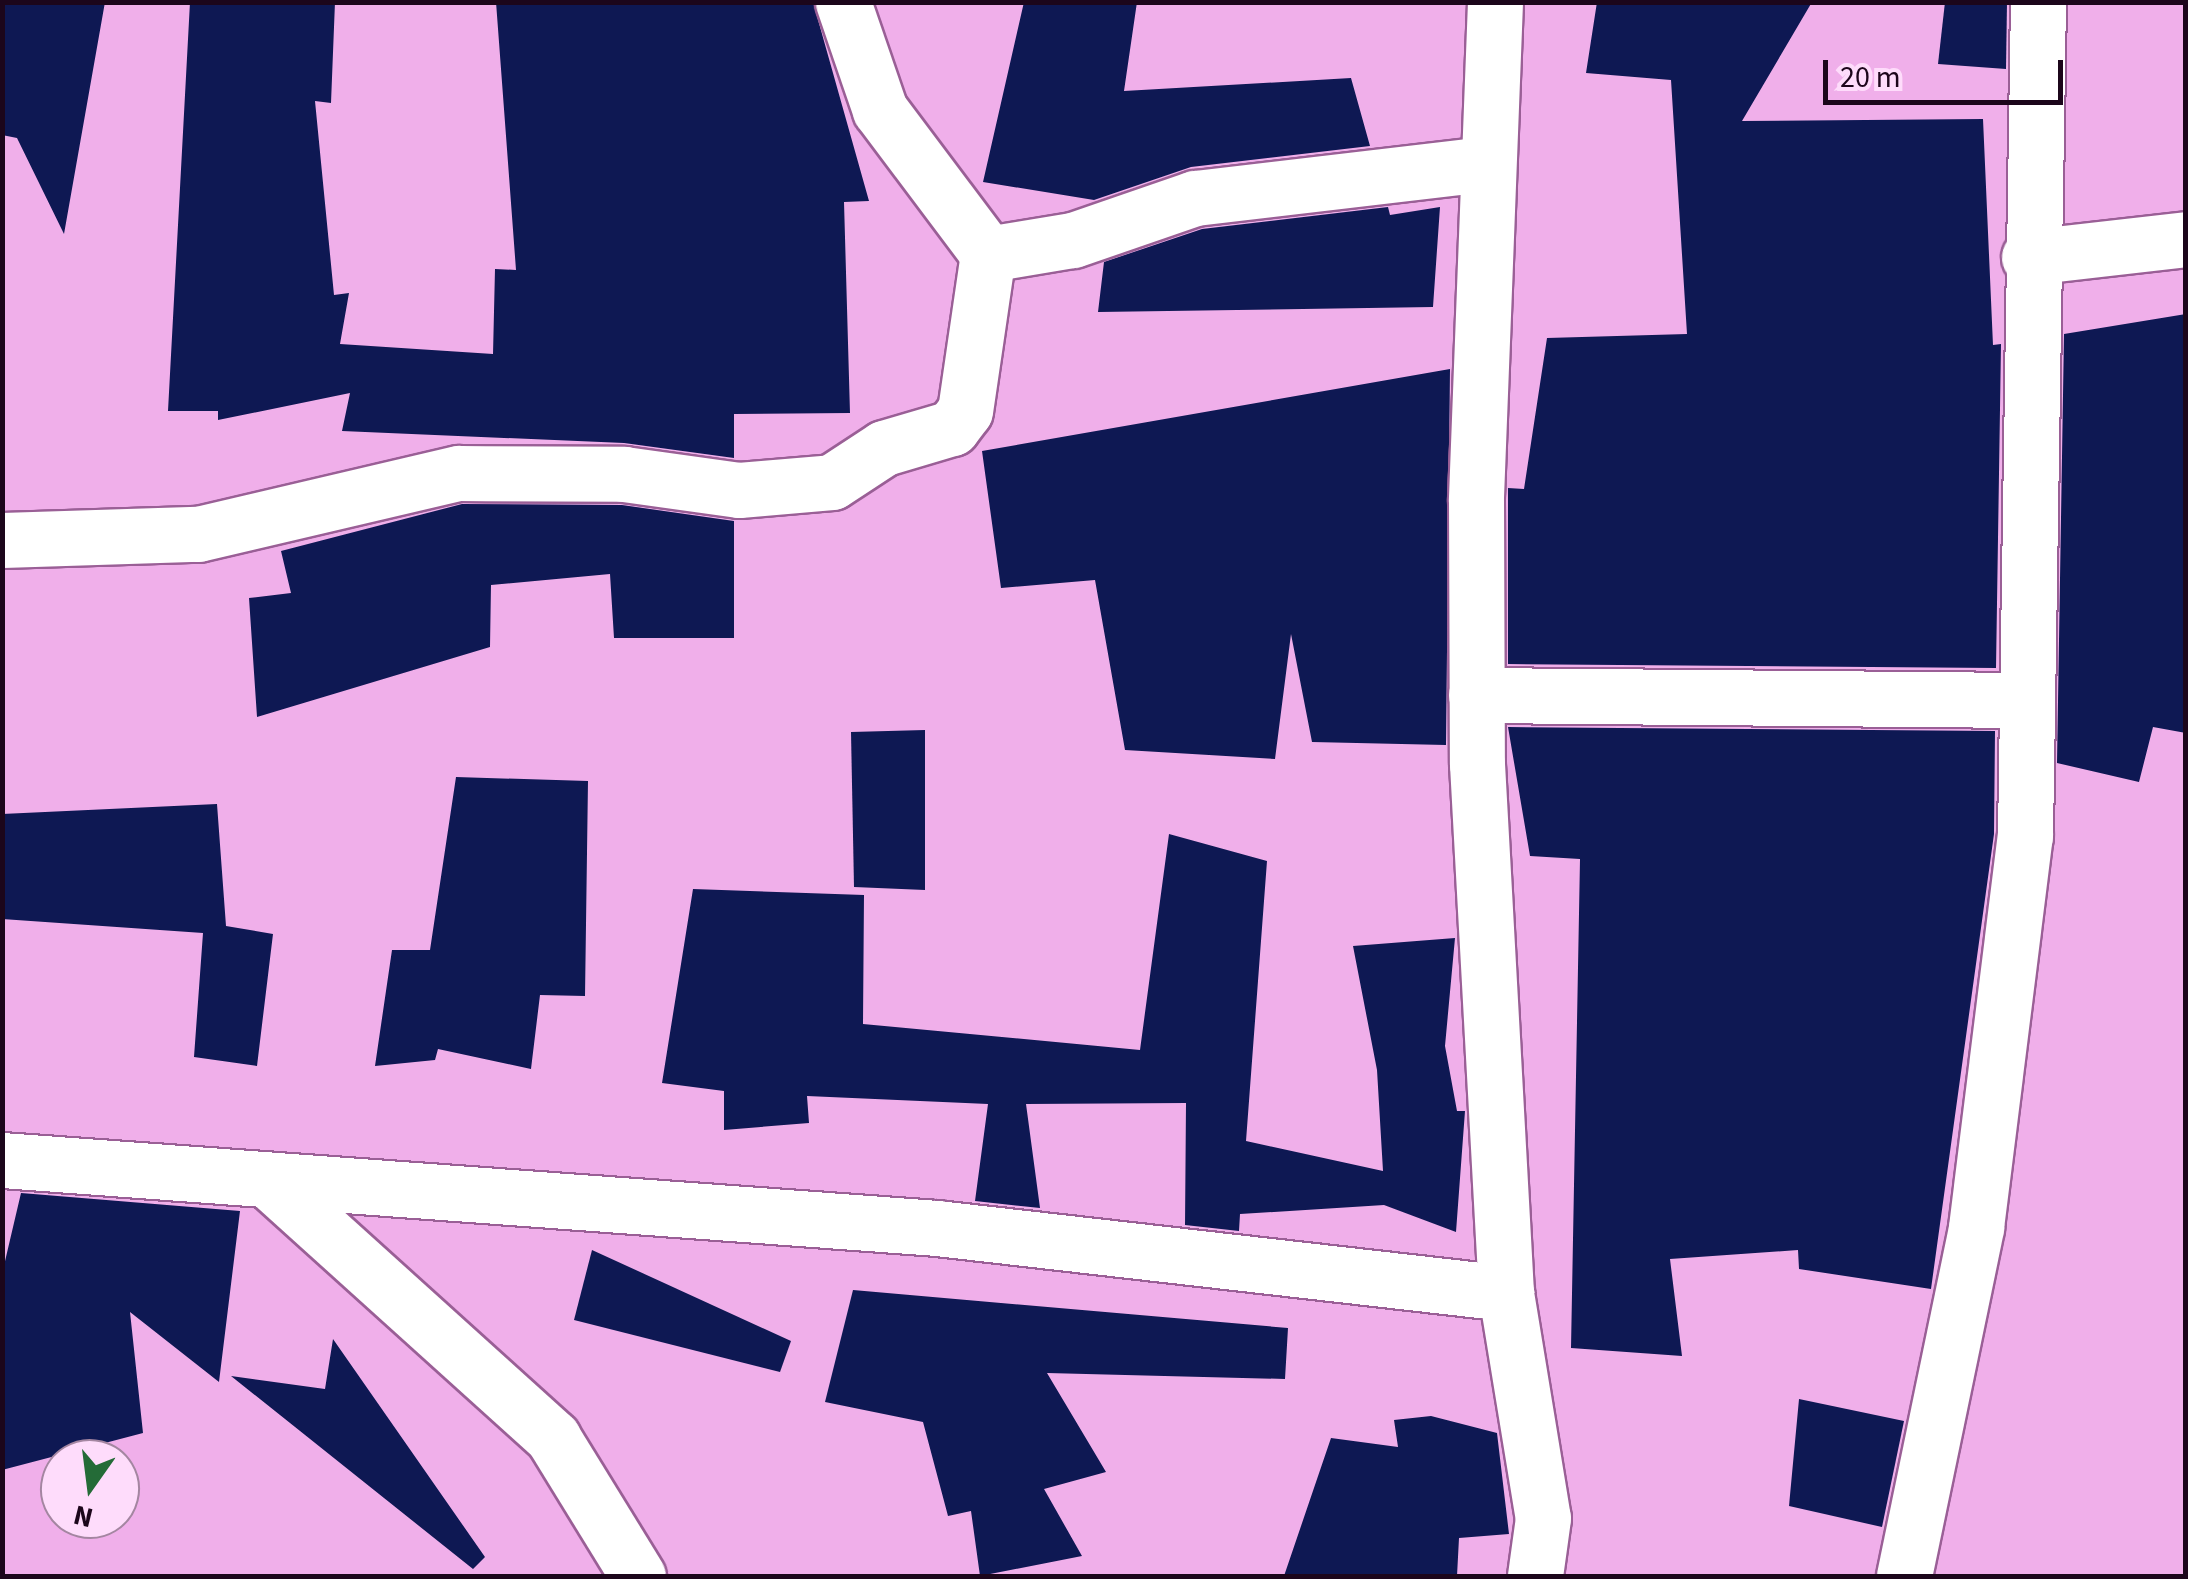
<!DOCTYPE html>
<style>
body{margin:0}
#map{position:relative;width:2188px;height:1579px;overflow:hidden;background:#f0afea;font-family:"Source Sans 3",sans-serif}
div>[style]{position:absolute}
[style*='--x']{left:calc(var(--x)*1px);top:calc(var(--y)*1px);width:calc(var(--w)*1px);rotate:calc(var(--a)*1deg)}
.building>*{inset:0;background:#0e1853}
.roads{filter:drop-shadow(2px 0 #9a5f96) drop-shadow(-2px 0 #9a5f96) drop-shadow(0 2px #9a5f96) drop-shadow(0 -2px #9a5f96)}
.minor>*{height:55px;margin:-27.5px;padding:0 27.5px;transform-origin:27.5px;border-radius:27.5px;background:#fff}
span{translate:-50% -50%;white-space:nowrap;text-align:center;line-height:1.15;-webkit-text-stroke:10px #fedcfb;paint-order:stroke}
.frame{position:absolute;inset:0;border:5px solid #1c061b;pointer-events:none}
.north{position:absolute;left:40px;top:1439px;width:100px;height:100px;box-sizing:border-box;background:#fedcfb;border:2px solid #a486a1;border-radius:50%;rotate:194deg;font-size:28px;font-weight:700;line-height:40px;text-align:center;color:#1c061b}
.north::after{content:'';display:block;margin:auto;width:35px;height:45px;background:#246b37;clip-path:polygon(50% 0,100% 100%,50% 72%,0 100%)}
.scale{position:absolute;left:1823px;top:60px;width:240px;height:45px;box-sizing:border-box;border:5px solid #1c061b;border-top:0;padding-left:12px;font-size:30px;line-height:35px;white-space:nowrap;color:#1c061b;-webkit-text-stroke:8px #fedcfb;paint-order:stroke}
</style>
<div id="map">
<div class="building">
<i style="clip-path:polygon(2px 2px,105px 2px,64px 234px,17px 138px,2px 135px)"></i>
<i style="clip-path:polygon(190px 2px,335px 2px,331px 103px,315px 101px,334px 295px,349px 293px,340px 344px,493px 354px,495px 269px,516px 270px,496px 2px,813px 2px,869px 201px,844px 202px,850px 413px,734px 414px,734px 458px,624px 443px,342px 431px,350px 393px,218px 420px,218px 411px,168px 411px)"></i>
<i style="clip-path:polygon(1024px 2px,1137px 2px,1124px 91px,1351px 78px,1370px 146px,1191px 167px,1094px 200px,983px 182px)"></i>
<i style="clip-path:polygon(1597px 2px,1812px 2px,1742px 121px,1983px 119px,1993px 345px,2001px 344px,1996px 668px,1508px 664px,1508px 488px,1524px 489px,1547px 338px,1687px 334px,1671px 80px,1586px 73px)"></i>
<i style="clip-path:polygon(1945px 2px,2007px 2px,2006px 69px,1938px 64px)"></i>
<i style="clip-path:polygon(1388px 207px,1390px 215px,1440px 207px,1433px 307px,1098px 312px,1104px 262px,1202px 229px)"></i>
<i style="clip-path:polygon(2186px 314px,2186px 733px,2153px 727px,2139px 782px,2057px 763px,2064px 334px)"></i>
<i style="clip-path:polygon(1450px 369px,1446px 745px,1312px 742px,1291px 634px,1275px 759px,1125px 750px,1095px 580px,1001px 588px,982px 451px)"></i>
<i style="clip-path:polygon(462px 504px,622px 505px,734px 521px,734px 638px,614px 638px,610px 574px,491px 585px,490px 647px,257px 717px,249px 598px,291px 593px,281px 551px)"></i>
<i style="clip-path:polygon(1508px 727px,1995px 731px,1994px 834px,1931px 1289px,1799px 1269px,1798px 1250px,1670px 1259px,1682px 1356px,1571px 1348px,1580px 859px,1530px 856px)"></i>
<i style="clip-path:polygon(925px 730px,925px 890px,854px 887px,851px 732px)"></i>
<i style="clip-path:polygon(456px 777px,588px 781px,585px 996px,540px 995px,531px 1069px,438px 1049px,435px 1060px,375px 1066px,392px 950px,430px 950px)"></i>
<i style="clip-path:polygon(217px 804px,226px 926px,273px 934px,257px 1066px,194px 1057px,203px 933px,2px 919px,2px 814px)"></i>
<i style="clip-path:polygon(1169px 834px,1267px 861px,1246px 1141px,1383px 1171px,1377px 1070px,1353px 946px,1455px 938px,1445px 1046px,1457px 1111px,1465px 1111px,1456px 1232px,1384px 1205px,1240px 1214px,1239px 1231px,1185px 1225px,1186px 1103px,1026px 1104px,1040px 1208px,975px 1201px,988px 1104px,807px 1096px,809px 1123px,724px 1130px,724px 1091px,662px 1083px,693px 889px,864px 895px,863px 1024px,1140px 1050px)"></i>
<i style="clip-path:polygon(21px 1193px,240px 1211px,219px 1382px,130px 1312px,143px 1433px,2px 1470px,2px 1274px)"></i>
<i style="clip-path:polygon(592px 1250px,791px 1341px,780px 1372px,574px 1320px)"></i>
<i style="clip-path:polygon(853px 1290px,1288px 1328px,1285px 1379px,1047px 1373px,1106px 1472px,1044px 1489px,1082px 1556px,980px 1576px,971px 1511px,948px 1516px,923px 1422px,825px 1402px)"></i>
<i style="clip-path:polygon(333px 1339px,485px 1557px,473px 1569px,231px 1376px,325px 1389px)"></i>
<i style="clip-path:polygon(1799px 1399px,1904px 1421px,1882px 1527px,1789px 1506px)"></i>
<i style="clip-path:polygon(1431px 1416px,1497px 1433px,1509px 1534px,1459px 1538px,1457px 1576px,1284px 1576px,1331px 1438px,1398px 1447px,1394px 1420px)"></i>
</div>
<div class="roads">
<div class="minor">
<i style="--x:843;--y:2;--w:114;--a:71.1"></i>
<i style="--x:880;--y:110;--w:180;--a:53.1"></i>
<i style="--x:1495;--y:2;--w:499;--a:92.2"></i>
<i style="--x:1476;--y:501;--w:263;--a:89.8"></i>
<i style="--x:1477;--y:764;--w:530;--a:86.86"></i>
<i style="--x:1506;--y:1293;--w:228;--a:80.7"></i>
<i style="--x:1543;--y:1518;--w:59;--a:97.9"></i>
<i style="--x:2029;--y:257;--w:158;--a:-6.5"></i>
<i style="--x:2;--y:540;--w:196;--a:-1.8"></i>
<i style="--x:198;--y:534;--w:268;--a:-13.2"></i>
<i style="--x:459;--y:473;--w:165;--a:0.3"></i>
<i style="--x:624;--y:474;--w:116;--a:7.9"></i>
<i style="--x:739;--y:490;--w:93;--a:-4.9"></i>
<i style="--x:832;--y:482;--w:62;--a:-33.2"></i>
<i style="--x:884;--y:448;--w:71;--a:-16.4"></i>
<i style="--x:952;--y:428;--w:21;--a:-53"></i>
<i style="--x:965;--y:411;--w:159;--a:-81.7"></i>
<i style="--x:988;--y:254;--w:86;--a:-9.4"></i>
<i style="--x:1073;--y:240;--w:129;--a:-19"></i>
<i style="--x:1195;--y:198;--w:292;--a:-6.7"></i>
<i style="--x:1476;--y:695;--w:550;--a:0.52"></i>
<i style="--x:2;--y:1160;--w:937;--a:4.16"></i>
<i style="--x:937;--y:1228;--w:573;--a:6.52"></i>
<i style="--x:269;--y:1181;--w:383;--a:42.1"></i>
<i style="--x:553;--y:1438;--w:162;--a:58.4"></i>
<i style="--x:1904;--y:1576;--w:356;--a:-78.3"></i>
<i style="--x:1976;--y:1227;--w:394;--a:-82.9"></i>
<i style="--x:2025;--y:836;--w:834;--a:-89.11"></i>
</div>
</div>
<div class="frame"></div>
<div class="north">N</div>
<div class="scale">20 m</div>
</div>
